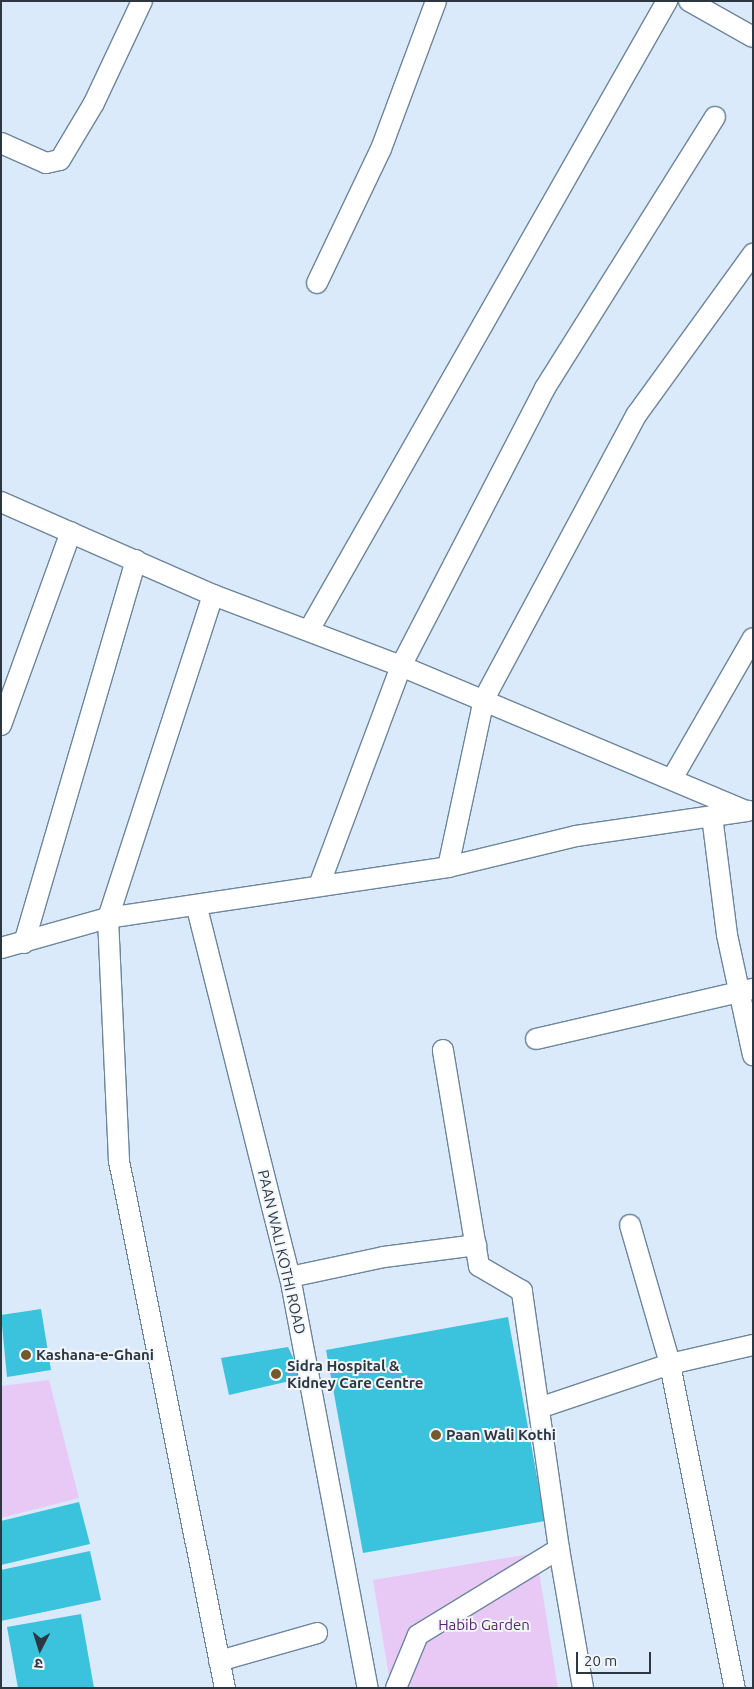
<!DOCTYPE html>
<meta charset="utf-8">
<style>
body{margin:0}
#map{position:relative;width:754px;height:1689px;overflow:hidden;background:#dbeafa;font-family:Ubuntu,"Noto Sans Devanagari",sans-serif}
div>[style]{position:absolute}
[style*='--x']{left:calc(var(--x)*1px);top:calc(var(--y)*1px);width:calc(var(--w)*1px);rotate:calc(var(--a)*1deg)}
.green>*{inset:0;background:#e8c9f6}
.building>*{inset:0;background:#3bc2dd}
.roads{filter:drop-shadow(1px 0 #6d859c) drop-shadow(-1px 0 #6d859c) drop-shadow(0 1px #6d859c) drop-shadow(0 -1px #6d859c)}
.street>*{height:20px;margin:-10px;padding:0 10px;transform-origin:10px;border-radius:10px;background:#fff}
.dots>*{width:14px;height:14px;translate:-50% -50%;box-sizing:border-box;border:2px solid #f1f6fb;border-radius:50%}
span{translate:-50% -50%;white-space:nowrap;text-align:center;line-height:1.15;-webkit-text-stroke:4px #f1f6fb;paint-order:stroke}
.street-label{font-size:15px;color:#2d3741}
.poi-label{font-size:15px;color:#2d3741;font-weight:700}
.left{translate:0 -50%;text-align:left}
.park-label{font-size:15px;color:#602078}
.frame{position:absolute;inset:0;border:2px solid #2d3741;pointer-events:none}
.north{position:absolute;left:15px;top:1624px;width:50px;height:50px;-webkit-text-stroke:4px #f1f6fb;paint-order:stroke;rotate:185deg;font-size:14px;font-weight:700;line-height:20px;text-align:center;color:#2d3741}
.north::after{content:'';display:block;margin:auto;width:18px;height:22px;background:#2d3741;clip-path:polygon(50% 0,100% 100%,50% 72%,0 100%)}
.scale{position:absolute;left:576px;top:1652px;width:75px;height:22px;box-sizing:border-box;border:2px solid #2d3741;border-top:0;padding-left:6px;font-size:15px;line-height:18px;white-space:nowrap;color:#2d3741;-webkit-text-stroke:4px #f1f6fb;paint-order:stroke}
</style>
<div id="map">
<div class="green">
<i style="clip-path:polygon(49px 1380px,79px 1498px,1px 1518px,1px 1386px)"></i>
<i style="clip-path:polygon(536px 1553px,558px 1688px,391px 1688px,373px 1580px)"></i>
</div>
<div class="building">
<i style="clip-path:polygon(41px 1309px,51px 1370px,7px 1377px,1px 1315px)"></i>
<i style="clip-path:polygon(508px 1317px,545px 1521px,363px 1553px,326px 1350px)"></i>
<i style="clip-path:polygon(288px 1347px,303px 1378px,229px 1395px,221px 1358px)"></i>
<i style="clip-path:polygon(79px 1502px,90px 1544px,1px 1565px,1px 1521px)"></i>
<i style="clip-path:polygon(90px 1551px,101px 1600px,1px 1621px,1px 1570px)"></i>
<i style="clip-path:polygon(81px 1614px,94px 1688px,18px 1688px,7px 1627px)"></i>
</div>
<div class="roads">
<div class="street">
<i style="--x:689;--y:1;--w:73;--a:29.4"></i>
<i style="--x:1;--y:143;--w:49;--a:24"></i>
<i style="--x:46;--y:163;--w:14;--a:-12"></i>
<i style="--x:60;--y:160;--w:66;--a:-59.2"></i>
<i style="--x:94;--y:103;--w:113;--a:-64.8"></i>
<i style="--x:317;--y:283;--w:148;--a:-64.5"></i>
<i style="--x:381;--y:149;--w:158;--a:-69.6"></i>
<i style="--x:1;--y:502;--w:232;--a:23.7"></i>
<i style="--x:213;--y:595;--w:201;--a:20.7"></i>
<i style="--x:401;--y:666;--w:374;--a:22.8"></i>
<i style="--x:213;--y:595;--w:340;--a:108"></i>
<i style="--x:108;--y:918;--w:243;--a:87.4"></i>
<i style="--x:119;--y:1161;--w:538;--a:78.63"></i>
<i style="--x:309;--y:630;--w:724;--a:-60.35"></i>
<i style="--x:1;--y:725;--w:205;--a:-70.1"></i>
<i style="--x:673;--y:777;--w:160;--a:-60.1"></i>
<i style="--x:712;--y:816;--w:120;--a:82.8"></i>
<i style="--x:727;--y:935;--w:123;--a:77.8"></i>
<i style="--x:448;--y:867;--w:172;--a:-77.9"></i>
<i style="--x:484;--y:699;--w:323;--a:-61.8"></i>
<i style="--x:637;--y:414;--w:198;--a:-54.1"></i>
<i style="--x:320;--y:883;--w:232;--a:-69.5"></i>
<i style="--x:401;--y:666;--w:313;--a:-62.6"></i>
<i style="--x:545;--y:388;--w:320;--a:-57.9"></i>
<i style="--x:197;--y:908;--w:381;--a:75.9"></i>
<i style="--x:290;--y:1277;--w:418;--a:79.3"></i>
<i style="--x:24;--y:943;--w:399;--a:-73.7"></i>
<i style="--x:1;--y:948;--w:111;--a:-15.7"></i>
<i style="--x:108;--y:918;--w:344;--a:-8.5"></i>
<i style="--x:448;--y:867;--w:132;--a:-13.6"></i>
<i style="--x:576;--y:836;--w:174;--a:-8.3"></i>
<i style="--x:536;--y:1039;--w:223;--a:-13"></i>
<i style="--x:630;--y:1225;--w:145;--a:73.9"></i>
<i style="--x:670;--y:1364;--w:330;--a:78.7"></i>
<i style="--x:290;--y:1277;--w:96;--a:-12"></i>
<i style="--x:384;--y:1257;--w:93;--a:-7.4"></i>
<i style="--x:539;--y:1408;--w:138;--a:-18.6"></i>
<i style="--x:670;--y:1364;--w:85;--a:-12.9"></i>
<i style="--x:559;--y:1549;--w:141;--a:80.2"></i>
<i style="--x:219;--y:1661;--w:102;--a:-15.9"></i>
<i style="--x:396;--y:1688;--w:57;--a:-67.5"></i>
<i style="--x:418;--y:1635;--w:165;--a:-31.4"></i>
<i style="--x:559;--y:1549;--w:261;--a:-98.2"></i>
<i style="--x:522;--y:1291;--w:50;--a:-149.8"></i>
<i style="--x:479;--y:1266;--w:219;--a:-99.5"></i>
</div>
</div>
<div class="dots">
<i style="left:26px;top:1355px;background:#74592b"></i>
<i style="left:276px;top:1374px;background:#74592b"></i>
<i style="left:436px;top:1435px;background:#74592b"></i>
</div>
<div class="street-label">
<span style="left:282px;top:1252px;rotate:77deg">PAAN WALI KOTHI ROAD</span>
</div>
<div class="poi-label">
<span class="left" style="left:36px;top:1355px">Kashana-e-Ghani</span>
<span class="left" style="left:287px;top:1374px">Sidra Hospital &amp;<br>Kidney Care Centre</span>
<span class="left" style="left:446px;top:1435px">Paan Wali Kothi</span>
</div>
<div class="park-label">
<span style="left:484px;top:1625px">Habib Garden</span>
</div>
<div class="frame"></div>
<div class="north">उ</div>
<div class="scale">20 m</div>
</div>
